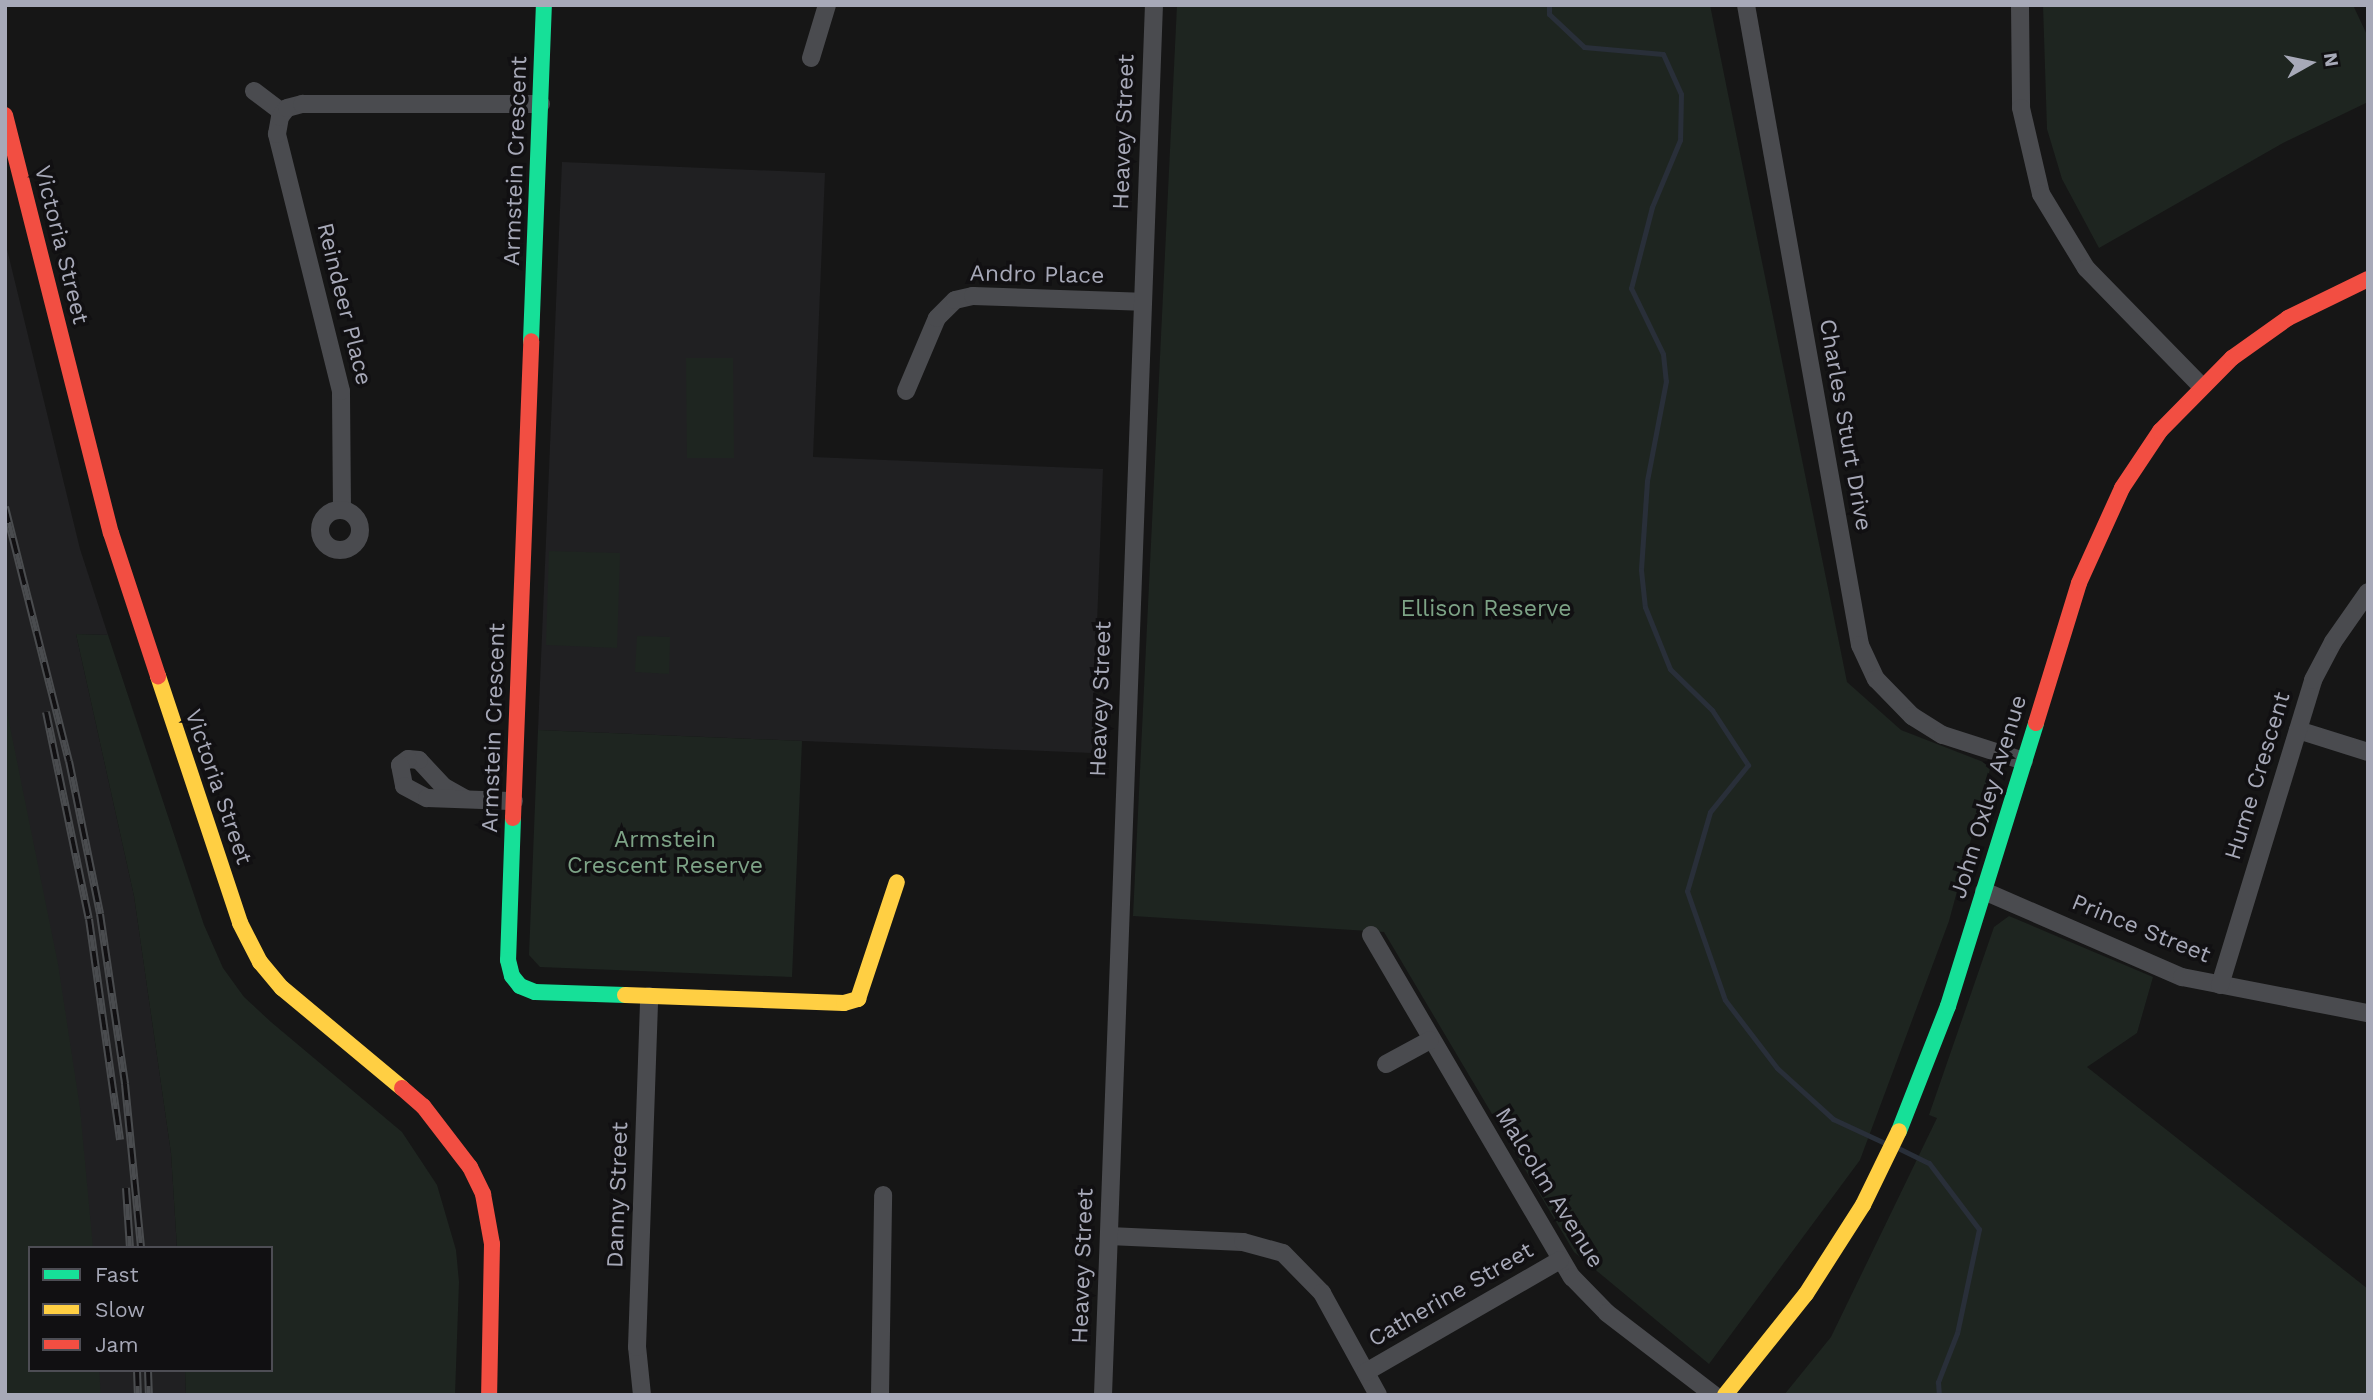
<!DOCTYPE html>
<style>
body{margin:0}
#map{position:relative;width:2373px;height:1400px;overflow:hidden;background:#161616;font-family:"Work Sans",sans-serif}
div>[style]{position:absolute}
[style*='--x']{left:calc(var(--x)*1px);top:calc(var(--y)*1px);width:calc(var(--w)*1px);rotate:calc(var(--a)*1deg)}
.built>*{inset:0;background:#202022}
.green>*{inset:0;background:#1e2520}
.stream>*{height:5px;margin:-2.5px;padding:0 2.5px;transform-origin:2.5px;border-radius:2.5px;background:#292f39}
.street>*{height:18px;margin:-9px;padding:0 9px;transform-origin:9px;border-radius:9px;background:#4a4b4f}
.street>.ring{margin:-9px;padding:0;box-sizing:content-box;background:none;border:18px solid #4a4b4f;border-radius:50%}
.fast>*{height:16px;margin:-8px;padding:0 8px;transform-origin:8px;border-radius:8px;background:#16e098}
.slow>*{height:16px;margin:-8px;padding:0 8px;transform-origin:8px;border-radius:8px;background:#ffcf43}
.jam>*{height:16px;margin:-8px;padding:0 8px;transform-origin:8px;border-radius:8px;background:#f24e42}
.rail>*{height:8px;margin-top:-4px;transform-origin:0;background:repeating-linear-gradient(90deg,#111012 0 16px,#4a4c4f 0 32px);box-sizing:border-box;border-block:2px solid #4a4c4f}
span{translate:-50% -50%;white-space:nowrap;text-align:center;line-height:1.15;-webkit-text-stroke:7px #111012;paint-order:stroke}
.street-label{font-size:23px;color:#a7a9b8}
.park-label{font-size:23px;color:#7da386}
.frame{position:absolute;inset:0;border:7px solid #a7a9b8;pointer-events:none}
.legend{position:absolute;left:28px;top:1246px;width:245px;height:126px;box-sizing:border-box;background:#111012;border:2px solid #4d4d54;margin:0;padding:9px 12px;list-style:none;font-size:21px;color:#a7a9b8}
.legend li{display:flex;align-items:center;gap:14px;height:35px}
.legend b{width:35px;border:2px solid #4d4d54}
.north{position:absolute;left:2275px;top:28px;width:70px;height:70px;-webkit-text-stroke:5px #111012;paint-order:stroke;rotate:81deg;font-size:19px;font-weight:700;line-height:28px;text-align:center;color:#a7a9b8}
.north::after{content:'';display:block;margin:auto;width:24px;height:32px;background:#a7a9b8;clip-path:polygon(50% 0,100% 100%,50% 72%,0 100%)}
</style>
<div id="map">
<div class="built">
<i style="clip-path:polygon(562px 162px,825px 173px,813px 457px,1103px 469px,1092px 753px,538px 730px)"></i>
<i style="clip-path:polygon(5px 241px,80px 549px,108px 635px,76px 634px,134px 896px,171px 1153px,177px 1248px,30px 1248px,30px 1370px,185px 1370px,186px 1395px,5px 1395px)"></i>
</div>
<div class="green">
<i style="clip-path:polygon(1177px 5px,1710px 5px,1847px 682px,1901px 730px,1991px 765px,1949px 921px,1860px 1160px,1709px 1364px,1574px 1252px,1384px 932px,1133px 916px)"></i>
<i style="clip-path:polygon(2043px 5px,2353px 5px,2368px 37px,2368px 102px,2283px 143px,2099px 248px,2062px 179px,2047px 129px)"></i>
<i style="clip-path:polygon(686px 358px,733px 358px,734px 458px,687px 458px)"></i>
<i style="clip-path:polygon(549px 551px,620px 553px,617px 648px,546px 645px)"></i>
<i style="clip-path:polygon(76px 634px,108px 635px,204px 925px,223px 968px,244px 997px,271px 1022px,402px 1132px,437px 1185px,456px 1250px,459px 1282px,455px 1395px,186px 1395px,185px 1370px,271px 1370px,271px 1248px,177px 1248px,171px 1153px,134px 896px)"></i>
<i style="clip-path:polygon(637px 636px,670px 637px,669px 674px,635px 672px)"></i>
<i style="clip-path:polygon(5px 702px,58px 964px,80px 1108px,93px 1248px,30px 1248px,30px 1370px,99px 1370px,101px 1395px,5px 1395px)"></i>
<i style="clip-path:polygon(538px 730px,802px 741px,792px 977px,540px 967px,529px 955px)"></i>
<i style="clip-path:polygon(2009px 916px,2153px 977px,2137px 1033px,2087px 1067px,2368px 1289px,2368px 1395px,1784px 1395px,1831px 1337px,1937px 1118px,1929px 1115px,1994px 927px)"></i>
</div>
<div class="stream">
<i style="--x:1549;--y:5;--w:9;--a:90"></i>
<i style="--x:1549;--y:14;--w:48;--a:43.3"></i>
<i style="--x:1584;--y:47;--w:79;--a:5.1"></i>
<i style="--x:1663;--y:54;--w:44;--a:65.8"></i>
<i style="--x:1681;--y:94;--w:46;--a:91.2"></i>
<i style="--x:1680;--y:140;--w:73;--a:112.7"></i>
<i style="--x:1652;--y:207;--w:84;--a:104.5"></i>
<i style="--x:1631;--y:288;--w:73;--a:64.1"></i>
<i style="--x:1663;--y:354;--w:27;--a:84"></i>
<i style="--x:1666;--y:381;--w:102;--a:100.8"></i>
<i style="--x:1647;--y:481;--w:89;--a:93.9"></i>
<i style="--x:1641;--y:570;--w:37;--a:84"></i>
<i style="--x:1645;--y:607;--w:67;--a:68"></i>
<i style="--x:1670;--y:669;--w:59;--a:44.3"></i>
<i style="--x:1712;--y:710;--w:66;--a:56.8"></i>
<i style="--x:1748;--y:765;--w:60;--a:129"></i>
<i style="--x:1710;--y:812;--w:82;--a:106.2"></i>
<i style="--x:1687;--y:891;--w:115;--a:70.8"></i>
<i style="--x:1725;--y:1000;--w:86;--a:52.6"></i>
<i style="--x:1777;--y:1068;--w:76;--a:42.3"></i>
<i style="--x:1833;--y:1119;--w:57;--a:24.8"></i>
<i style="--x:1898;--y:1148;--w:34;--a:26"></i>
<i style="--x:1929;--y:1163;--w:83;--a:52.9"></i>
<i style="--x:1979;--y:1229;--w:106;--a:101.9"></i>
<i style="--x:1957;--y:1333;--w:53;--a:111.2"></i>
<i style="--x:1938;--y:1382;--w:13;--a:86"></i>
</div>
<div class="street">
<i style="--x:1746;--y:5;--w:650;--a:79.9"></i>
<i style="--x:1860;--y:645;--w:38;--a:65"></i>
<i style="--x:1876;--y:679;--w:52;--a:45.8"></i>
<i style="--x:1912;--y:716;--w:36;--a:32"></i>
<i style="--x:1943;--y:735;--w:85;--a:17.8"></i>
<i style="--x:2020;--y:5;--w:103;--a:89.4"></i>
<i style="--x:2021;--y:108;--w:88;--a:76.9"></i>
<i style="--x:2041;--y:194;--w:87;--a:58.7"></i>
<i style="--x:2086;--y:268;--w:165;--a:45.7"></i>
<i style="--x:811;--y:58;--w:55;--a:-73.2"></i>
<i style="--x:254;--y:91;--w:35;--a:37"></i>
<i style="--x:906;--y:391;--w:79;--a:-67"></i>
<i style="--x:937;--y:318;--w:25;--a:-45"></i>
<i style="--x:955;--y:300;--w:18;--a:-13"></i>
<i style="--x:973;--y:296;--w:168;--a:2"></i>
<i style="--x:342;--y:510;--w:119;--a:-90.5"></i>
<i style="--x:341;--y:391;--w:265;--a:-104"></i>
<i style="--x:277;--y:134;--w:17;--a:-80"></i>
<i style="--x:280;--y:117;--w:11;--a:-52"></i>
<i style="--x:287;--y:108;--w:16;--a:-15"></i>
<i style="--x:302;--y:104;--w:239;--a:0"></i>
<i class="ring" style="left:320px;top:510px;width:22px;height:22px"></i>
<i style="--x:2298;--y:730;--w:73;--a:17.4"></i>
<i style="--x:466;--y:799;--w:25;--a:-151"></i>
<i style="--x:444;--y:787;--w:37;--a:-133"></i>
<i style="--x:419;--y:760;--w:11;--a:-175"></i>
<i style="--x:408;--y:759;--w:10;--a:143"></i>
<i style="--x:400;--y:765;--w:21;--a:79"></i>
<i style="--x:404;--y:786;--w:26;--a:28"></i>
<i style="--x:427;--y:798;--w:87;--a:2"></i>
<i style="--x:1984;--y:891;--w:216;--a:23.5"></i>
<i style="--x:2182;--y:977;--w:189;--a:11"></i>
<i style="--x:1371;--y:935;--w:397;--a:59.6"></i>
<i style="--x:1572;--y:1277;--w:50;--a:45.8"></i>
<i style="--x:1607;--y:1313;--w:135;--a:37.5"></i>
<i style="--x:2220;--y:985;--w:319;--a:-73"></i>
<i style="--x:2313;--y:680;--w:43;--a:-62.2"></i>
<i style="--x:2333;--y:642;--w:61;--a:-55"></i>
<i style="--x:1386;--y:1064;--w:50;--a:-28.6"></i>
<i style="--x:1109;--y:1236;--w:134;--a:2.6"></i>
<i style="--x:1243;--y:1242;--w:41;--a:15.4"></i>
<i style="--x:1283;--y:1253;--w:56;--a:45.7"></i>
<i style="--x:1322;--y:1293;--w:116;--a:61.2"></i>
<i style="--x:1366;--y:1372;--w:224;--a:-30"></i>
<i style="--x:642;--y:1395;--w:48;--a:-95.9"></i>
<i style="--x:637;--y:1347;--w:351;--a:-88"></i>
<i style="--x:880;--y:1395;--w:200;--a:-89.1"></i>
<i style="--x:1103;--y:1395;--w:1391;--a:-87.9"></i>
</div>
<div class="fast">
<i style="--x:531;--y:341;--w:336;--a:-87.8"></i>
<i style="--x:513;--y:818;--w:142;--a:92"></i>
<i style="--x:508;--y:960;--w:16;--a:76"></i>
<i style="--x:512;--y:976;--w:13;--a:51"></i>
<i style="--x:520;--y:986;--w:16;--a:22"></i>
<i style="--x:535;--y:992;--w:90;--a:1.9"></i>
<i style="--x:1899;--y:1131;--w:134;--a:-68.6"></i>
<i style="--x:1948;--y:1006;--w:296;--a:-72.7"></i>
</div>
<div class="slow">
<i style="--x:158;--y:676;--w:260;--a:71.6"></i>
<i style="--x:240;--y:923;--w:44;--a:62.9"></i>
<i style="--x:260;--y:962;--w:34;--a:50"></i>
<i style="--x:282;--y:988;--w:156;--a:39.8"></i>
<i style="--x:625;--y:995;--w:219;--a:2.1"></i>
<i style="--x:844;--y:1003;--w:15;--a:-16"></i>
<i style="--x:858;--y:999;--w:123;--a:-71.6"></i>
<i style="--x:1725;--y:1395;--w:129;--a:-51.3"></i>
<i style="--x:1806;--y:1294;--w:106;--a:-57.4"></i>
<i style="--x:1863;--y:1205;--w:82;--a:-64.1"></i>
</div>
<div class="jam">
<i style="--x:5;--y:115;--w:431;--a:75.8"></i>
<i style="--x:111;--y:533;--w:151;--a:71.8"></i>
<i style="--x:2036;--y:723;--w:146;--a:-72.9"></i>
<i style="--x:2079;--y:583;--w:104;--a:-65.6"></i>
<i style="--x:2122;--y:488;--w:69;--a:-56.3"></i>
<i style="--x:2160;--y:431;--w:103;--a:-45.4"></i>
<i style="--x:2232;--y:358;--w:69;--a:-35.5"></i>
<i style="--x:2288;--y:318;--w:89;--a:-26"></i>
<i style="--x:513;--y:818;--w:477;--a:-87.8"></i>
<i style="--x:402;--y:1088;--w:28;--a:41"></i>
<i style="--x:423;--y:1106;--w:77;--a:52.4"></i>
<i style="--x:470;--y:1167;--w:30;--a:64"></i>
<i style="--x:483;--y:1194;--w:51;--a:79.8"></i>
<i style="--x:492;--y:1244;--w:151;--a:91.1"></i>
</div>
<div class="rail">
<i style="--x:5;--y:507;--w:262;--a:75.9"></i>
<i style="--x:69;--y:761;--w:156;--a:78.5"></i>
<i style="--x:100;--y:914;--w:172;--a:81.6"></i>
<i style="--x:125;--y:1084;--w:165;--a:84.4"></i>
<i style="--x:46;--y:712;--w:211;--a:78.3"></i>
<i style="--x:89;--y:919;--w:223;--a:82"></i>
<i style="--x:126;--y:1188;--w:60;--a:86.2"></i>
<i style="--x:137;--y:1370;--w:25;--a:88"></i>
<i style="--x:148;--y:1370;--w:25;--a:88"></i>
</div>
<div class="street-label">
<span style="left:1124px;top:132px;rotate:-88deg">Heavey Street</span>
<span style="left:516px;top:161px;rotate:-88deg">Armstein Crescent</span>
<span style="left:61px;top:245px;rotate:76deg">Victoria Street</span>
<span style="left:1037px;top:275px;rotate:1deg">Andro Place</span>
<span style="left:344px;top:304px;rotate:76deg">Reindeer Place</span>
<span style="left:1845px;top:425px;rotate:80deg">Charles Sturt Drive</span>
<span style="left:1101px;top:699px;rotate:-88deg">Heavey Street</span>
<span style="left:494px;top:728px;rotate:-88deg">Armstein Crescent</span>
<span style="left:2258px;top:776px;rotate:-73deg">Hume Crescent</span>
<span style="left:218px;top:787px;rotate:71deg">Victoria Street</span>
<span style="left:1989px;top:797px;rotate:-73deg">John Oxley Avenue</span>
<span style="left:2141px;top:929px;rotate:22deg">Prince Street</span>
<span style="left:1549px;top:1188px;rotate:58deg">Malcolm Avenue</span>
<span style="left:618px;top:1195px;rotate:-88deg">Danny Street</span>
<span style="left:1083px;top:1266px;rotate:-88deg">Heavey Street</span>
<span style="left:1451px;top:1295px;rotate:-30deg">Catherine Street</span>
</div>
<div class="park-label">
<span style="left:1486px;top:609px">Ellison Reserve</span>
<span style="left:665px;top:853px">Armstein<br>Crescent Reserve</span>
</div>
<div class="frame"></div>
<ul class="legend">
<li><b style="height:9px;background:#16e098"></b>Fast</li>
<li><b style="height:9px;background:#ffcf43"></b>Slow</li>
<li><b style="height:9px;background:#f24e42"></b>Jam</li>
</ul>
<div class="north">N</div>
</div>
